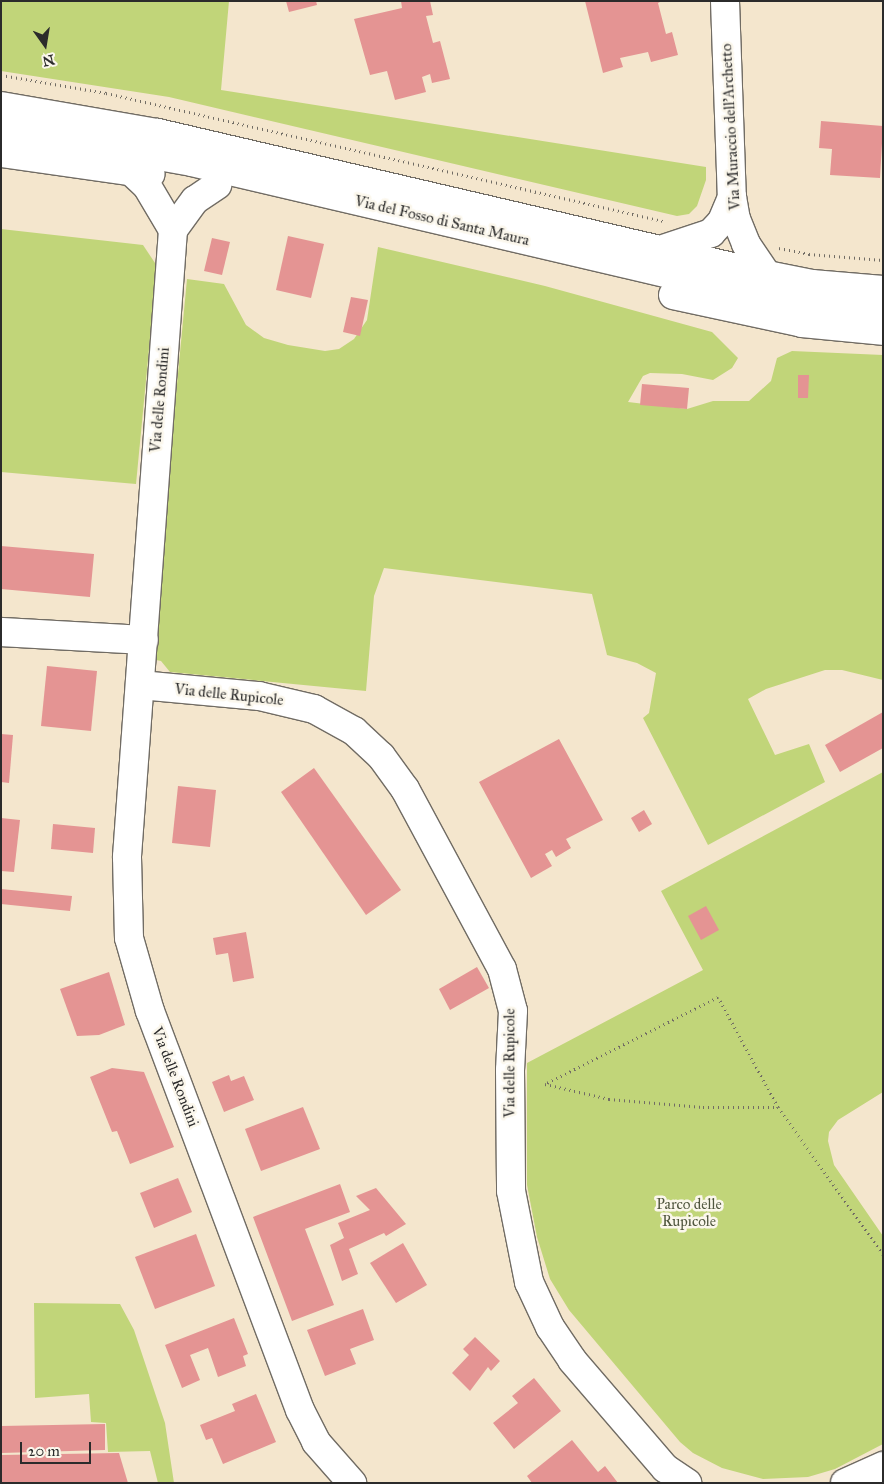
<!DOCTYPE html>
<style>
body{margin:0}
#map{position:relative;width:884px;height:1484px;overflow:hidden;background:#f4e6cd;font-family:"IM FELL Great Primer",serif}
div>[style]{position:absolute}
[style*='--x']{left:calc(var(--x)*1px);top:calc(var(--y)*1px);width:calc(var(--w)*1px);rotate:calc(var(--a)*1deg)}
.green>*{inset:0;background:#c1d579}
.building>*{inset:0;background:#e49493}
.path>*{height:3px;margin-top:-1.5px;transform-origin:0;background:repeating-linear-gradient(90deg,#716c64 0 1px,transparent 0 5px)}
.roads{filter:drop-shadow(1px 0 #716c64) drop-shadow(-1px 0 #716c64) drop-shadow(0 1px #716c64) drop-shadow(0 -1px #716c64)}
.minor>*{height:28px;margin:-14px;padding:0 14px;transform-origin:14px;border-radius:14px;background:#fff}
span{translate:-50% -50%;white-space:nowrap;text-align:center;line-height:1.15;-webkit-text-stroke:5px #fbf7ec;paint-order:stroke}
.street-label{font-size:15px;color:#2b2b2b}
.park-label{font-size:15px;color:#50563e}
.frame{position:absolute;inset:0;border:2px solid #2b2b2b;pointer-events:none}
.north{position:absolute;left:20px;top:20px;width:50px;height:50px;-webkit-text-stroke:4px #fbf7ec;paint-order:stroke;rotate:167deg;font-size:14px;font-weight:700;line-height:20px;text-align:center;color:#2b2b2b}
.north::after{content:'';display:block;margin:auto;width:18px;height:22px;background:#2b2b2b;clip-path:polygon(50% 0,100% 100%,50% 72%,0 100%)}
.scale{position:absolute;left:20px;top:1442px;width:71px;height:22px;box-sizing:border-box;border:2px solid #2b2b2b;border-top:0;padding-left:6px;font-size:15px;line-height:18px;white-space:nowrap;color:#2b2b2b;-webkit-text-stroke:4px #fbf7ec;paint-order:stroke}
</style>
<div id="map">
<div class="green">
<i style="clip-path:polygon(1px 1px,229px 1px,221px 90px,706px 167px,706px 180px,697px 206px,689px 214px,677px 216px,169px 97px,1px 71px)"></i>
<i style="clip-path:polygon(1px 229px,143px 245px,157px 266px,136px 484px,1px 472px)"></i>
<i style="clip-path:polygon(378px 247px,545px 286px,712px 332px,738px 358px,732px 368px,713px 380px,682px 374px,650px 373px,643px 376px,628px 402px,687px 409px,713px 401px,749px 401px,771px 381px,777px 358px,792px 351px,883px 355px,883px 680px,842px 670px,825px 670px,766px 689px,748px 699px,775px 755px,809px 744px,825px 782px,708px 845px,643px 718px,649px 713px,656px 673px,637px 663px,607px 655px,592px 594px,384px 568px,374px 596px,366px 691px,170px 672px,161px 661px,156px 660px,163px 531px,187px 279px,224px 284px,246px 325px,264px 338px,288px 345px,325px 351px,339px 349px,354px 339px,367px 320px)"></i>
<i style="clip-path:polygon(883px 772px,883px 1092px,838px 1120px,829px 1132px,828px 1141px,834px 1165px,883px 1236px,883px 1444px,835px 1469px,808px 1477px,763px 1479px,722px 1468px,693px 1453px,680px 1442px,569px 1310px,550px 1279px,537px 1237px,527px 1185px,527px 1063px,703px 970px,661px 891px)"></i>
<i style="clip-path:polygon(34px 1303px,120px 1304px,134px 1330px,165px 1423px,174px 1483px,158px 1483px,150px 1451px,108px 1452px,106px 1423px,91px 1422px,89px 1394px,35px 1398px)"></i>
</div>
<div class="building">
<i style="clip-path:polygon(286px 1px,316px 1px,317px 5px,289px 12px)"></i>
<i style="clip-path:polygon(401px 1px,430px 1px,433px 15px,426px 16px,433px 43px,440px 41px,450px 79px,432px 83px,430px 74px,422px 77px,426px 92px,395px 100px,387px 71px,370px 75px,354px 19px,402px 8px)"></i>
<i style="clip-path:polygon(585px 1px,662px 1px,658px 3px,666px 34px,672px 32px,678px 55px,651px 62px,648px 52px,620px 58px,623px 67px,603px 73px)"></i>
<i style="clip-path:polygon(821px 121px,883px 126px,880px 178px,830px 175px,832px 149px,819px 148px)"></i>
<i style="clip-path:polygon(288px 236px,324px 244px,311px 298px,276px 290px)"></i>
<i style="clip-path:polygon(212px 238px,230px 242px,222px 275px,204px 271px)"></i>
<i style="clip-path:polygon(351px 297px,368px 300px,360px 336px,343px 332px)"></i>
<i style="clip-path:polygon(798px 375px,809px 375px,808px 398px,798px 398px)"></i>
<i style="clip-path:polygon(642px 384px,689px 388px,687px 409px,640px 405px)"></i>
<i style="clip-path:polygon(1px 546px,94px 554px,90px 597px,1px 589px)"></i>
<i style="clip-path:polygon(47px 666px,97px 671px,91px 731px,41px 726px)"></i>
<i style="clip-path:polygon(883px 712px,883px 748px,840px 772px,825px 745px)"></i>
<i style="clip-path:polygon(1px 734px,13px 735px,9px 783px,1px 782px)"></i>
<i style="clip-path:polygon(559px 739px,603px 820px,566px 839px,571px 848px,556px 857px,552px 850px,545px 854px,552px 866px,531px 878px,479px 782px)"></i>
<i style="clip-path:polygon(314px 768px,401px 890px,366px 915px,281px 792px)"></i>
<i style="clip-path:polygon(178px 786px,216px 790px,210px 847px,172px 843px)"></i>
<i style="clip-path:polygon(644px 810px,652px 824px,639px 832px,631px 818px)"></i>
<i style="clip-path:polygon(1px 818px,20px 820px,14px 872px,1px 871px)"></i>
<i style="clip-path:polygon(53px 824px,95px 828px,93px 853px,51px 849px)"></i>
<i style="clip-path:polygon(1px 889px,72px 896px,70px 911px,1px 904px)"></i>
<i style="clip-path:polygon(706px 906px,719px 930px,701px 940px,688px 916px)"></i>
<i style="clip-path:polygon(246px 932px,254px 978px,233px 982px,228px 953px,216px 955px,213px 938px)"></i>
<i style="clip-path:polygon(477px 967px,489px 988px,450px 1010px,439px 989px)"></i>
<i style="clip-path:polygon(109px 972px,125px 1025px,99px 1035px,77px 1036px,60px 989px)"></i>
<i style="clip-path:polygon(112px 1068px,144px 1072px,174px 1147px,130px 1164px,117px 1131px,112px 1132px,90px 1077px)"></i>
<i style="clip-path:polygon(229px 1075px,231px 1081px,244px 1076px,254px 1100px,224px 1112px,212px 1082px)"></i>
<i style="clip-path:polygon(303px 1107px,320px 1149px,261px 1171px,245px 1129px)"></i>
<i style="clip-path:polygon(178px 1178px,192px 1212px,154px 1228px,140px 1193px)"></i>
<i style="clip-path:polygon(340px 1184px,350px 1212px,305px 1229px,334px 1305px,292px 1321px,253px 1217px)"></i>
<i style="clip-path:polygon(376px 1188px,406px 1224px,386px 1236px,384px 1233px,349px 1249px,358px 1274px,342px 1281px,330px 1245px,344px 1238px,338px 1223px,370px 1210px,356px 1196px)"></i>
<i style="clip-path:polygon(196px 1234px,215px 1286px,155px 1309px,135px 1257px)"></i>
<i style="clip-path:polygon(403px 1243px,427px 1285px,396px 1303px,370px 1263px)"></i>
<i style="clip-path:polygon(363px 1309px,374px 1340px,350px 1349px,356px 1364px,325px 1376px,307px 1330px)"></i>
<i style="clip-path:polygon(234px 1318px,248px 1354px,243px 1356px,246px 1366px,218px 1377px,208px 1348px,190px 1355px,200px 1380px,182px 1388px,165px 1345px)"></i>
<i style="clip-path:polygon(475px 1337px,500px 1361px,491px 1371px,488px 1367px,470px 1391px,452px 1373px,469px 1355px,463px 1349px)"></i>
<i style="clip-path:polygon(534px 1378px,561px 1411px,514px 1449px,493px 1423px,518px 1403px,512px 1396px)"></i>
<i style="clip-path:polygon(256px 1394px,276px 1442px,223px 1464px,212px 1438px,206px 1440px,200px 1425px,235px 1411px,232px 1404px)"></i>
<i style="clip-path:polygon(105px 1424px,105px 1450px,1px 1453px,1px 1426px)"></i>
<i style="clip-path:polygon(572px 1440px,598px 1472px,605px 1466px,618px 1483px,532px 1483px,527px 1476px)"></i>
<i style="clip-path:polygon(119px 1453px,128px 1483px,1px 1483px,1px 1455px)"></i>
</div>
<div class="path">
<i style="--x:1;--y:75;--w:107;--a:9.7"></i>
<i style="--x:106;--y:93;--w:572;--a:12.94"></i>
<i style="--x:779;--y:248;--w:31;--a:11"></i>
<i style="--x:809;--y:254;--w:74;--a:4.6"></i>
<i style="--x:778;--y:1107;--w:125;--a:-118.6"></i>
<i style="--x:718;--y:997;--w:194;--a:153.3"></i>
<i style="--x:545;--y:1084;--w:66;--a:13.2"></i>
<i style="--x:609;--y:1099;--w:94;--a:4.9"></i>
<i style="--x:703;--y:1107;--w:75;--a:0"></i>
<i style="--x:778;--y:1107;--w:181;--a:54.5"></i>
</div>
<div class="roads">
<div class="minor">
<i style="--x:725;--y:1;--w:196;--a:88"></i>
<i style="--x:732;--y:197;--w:22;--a:80"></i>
<i style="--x:736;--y:219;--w:27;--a:68"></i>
<i style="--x:746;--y:244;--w:37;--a:56"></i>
<i style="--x:1;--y:106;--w:159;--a:9.8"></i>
<i style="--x:158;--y:133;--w:625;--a:13.13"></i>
<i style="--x:767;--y:275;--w:46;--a:11.3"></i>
<i style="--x:812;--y:284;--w:71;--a:4.8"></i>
<i style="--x:1;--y:128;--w:194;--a:10.1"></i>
<i style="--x:192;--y:162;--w:604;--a:13.21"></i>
<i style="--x:780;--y:300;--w:65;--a:8.9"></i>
<i style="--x:844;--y:310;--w:39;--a:1"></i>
<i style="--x:1;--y:153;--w:151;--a:8"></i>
<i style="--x:133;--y:173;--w:19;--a:43"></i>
<i style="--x:147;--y:186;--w:51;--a:59.4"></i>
<i style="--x:173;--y:230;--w:629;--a:94.2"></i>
<i style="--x:127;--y:857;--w:81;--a:88.6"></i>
<i style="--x:129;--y:938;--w:76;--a:74"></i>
<i style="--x:150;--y:1011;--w:426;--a:69.4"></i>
<i style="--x:300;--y:1410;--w:36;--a:63"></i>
<i style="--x:316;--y:1442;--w:55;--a:48.7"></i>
<i style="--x:173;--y:230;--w:37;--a:-54"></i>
<i style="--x:195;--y:200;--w:27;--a:-34"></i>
<i style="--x:660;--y:250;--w:54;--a:-18.4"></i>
<i style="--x:711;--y:233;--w:16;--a:-47"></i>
<i style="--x:722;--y:221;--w:26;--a:-67"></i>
<i style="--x:673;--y:295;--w:132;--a:12.2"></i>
<i style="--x:802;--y:323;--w:81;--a:5.6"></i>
<i style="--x:1;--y:632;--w:143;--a:3.2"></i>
<i style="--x:140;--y:685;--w:120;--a:5.3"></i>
<i style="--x:259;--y:696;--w:57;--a:13.3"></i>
<i style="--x:314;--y:709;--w:46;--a:28.8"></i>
<i style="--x:354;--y:731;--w:37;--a:43"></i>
<i style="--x:381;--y:756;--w:41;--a:54"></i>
<i style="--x:405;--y:789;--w:204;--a:61.7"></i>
<i style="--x:502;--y:969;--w:43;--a:75.3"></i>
<i style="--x:513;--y:1011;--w:59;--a:92.9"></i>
<i style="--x:510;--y:1070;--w:121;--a:89.5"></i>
<i style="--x:511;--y:1191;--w:93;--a:78.8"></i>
<i style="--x:529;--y:1282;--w:50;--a:65"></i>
<i style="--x:550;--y:1327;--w:40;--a:56"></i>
<i style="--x:572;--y:1360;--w:143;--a:49.3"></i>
<i style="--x:665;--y:1468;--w:27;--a:34"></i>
<i style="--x:845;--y:1483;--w:42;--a:-24.1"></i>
</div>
</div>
<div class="street-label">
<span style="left:731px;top:127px;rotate:-93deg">Via Muraccio dell'Archetto</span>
<span style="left:442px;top:221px;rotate:13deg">Via del Fosso di Santa Maura</span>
<span style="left:160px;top:400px;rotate:-85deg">Via delle Rondini</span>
<span style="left:229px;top:695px;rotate:6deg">Via delle Rupicole</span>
<span style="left:510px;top:1063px;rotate:-90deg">Via delle Rupicole</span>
<span style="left:175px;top:1077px;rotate:69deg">Via delle Rondini</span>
</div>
<div class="park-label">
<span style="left:689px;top:1213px">Parco delle<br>Rupicole</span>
</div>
<div class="frame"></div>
<div class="north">N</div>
<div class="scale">20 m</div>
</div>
